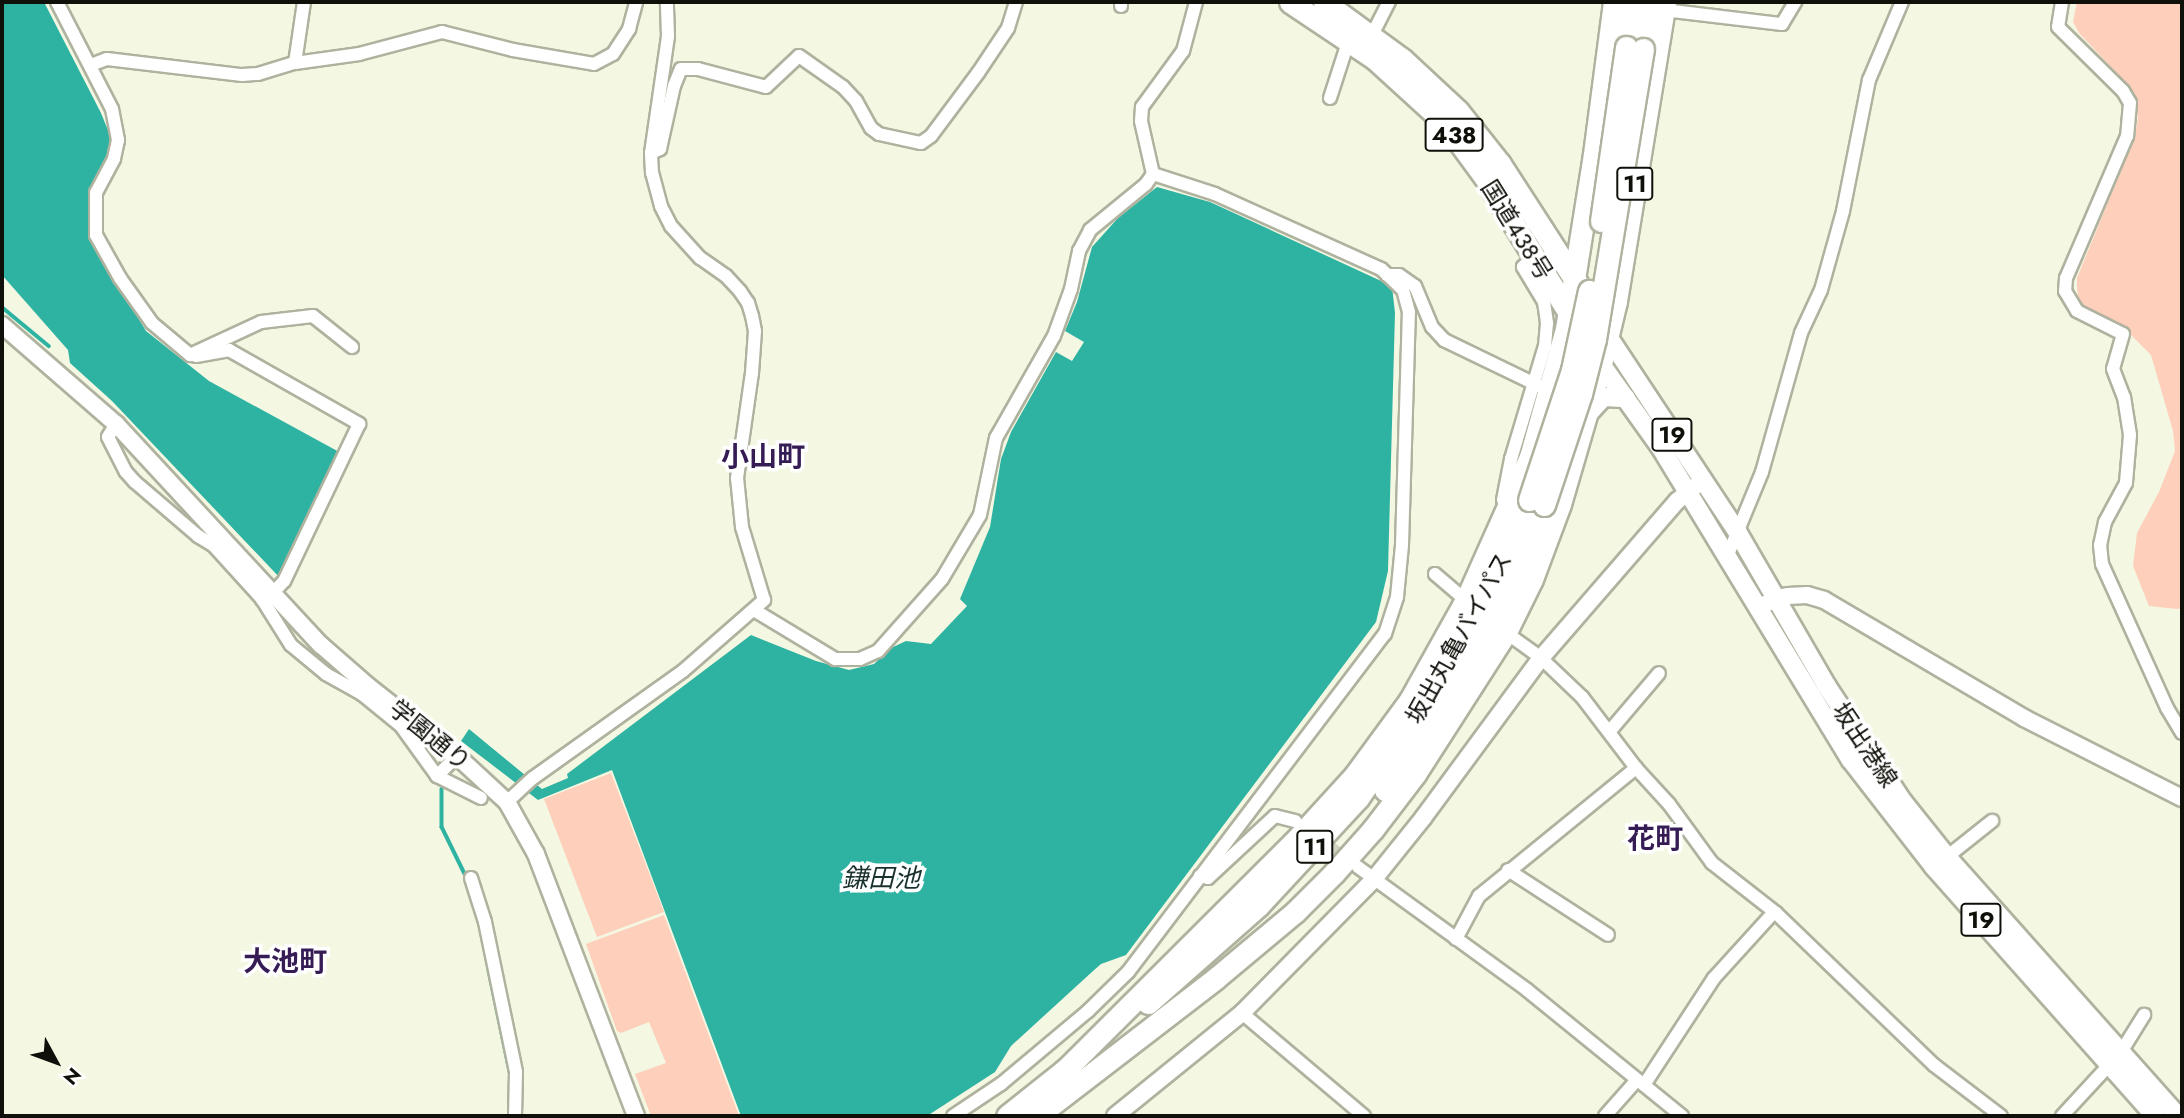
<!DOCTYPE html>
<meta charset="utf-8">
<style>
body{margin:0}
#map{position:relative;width:2184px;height:1118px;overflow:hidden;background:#f4f7e2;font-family:Jost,"Noto Sans JP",sans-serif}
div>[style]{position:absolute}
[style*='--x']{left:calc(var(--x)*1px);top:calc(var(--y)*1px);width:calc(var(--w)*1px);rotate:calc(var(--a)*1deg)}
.green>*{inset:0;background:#fecfbb}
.water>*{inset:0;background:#2eb3a3}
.stream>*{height:3.5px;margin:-1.75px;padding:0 1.75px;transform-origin:1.75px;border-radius:1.75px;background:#2eb3a3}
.street-tunnel>*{height:12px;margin-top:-6px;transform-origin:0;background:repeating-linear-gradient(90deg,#d2d4c1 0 12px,transparent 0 18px)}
.roads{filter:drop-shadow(2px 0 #afb29e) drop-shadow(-2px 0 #afb29e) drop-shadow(0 2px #afb29e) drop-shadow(0 -2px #afb29e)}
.street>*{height:12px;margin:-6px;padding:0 6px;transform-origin:6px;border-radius:6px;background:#fff}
.secondary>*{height:16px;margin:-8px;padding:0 8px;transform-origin:8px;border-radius:8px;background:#fff}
.primary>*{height:18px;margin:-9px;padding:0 9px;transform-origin:9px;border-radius:9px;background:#fff}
.highway>*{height:21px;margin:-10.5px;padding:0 10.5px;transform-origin:10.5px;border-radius:10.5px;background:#fff}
.bridges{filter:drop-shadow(2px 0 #afb29e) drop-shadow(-2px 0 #afb29e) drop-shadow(0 2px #afb29e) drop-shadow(0 -2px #afb29e)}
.highway-bridge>*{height:21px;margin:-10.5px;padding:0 10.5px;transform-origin:10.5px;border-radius:10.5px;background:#fff}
span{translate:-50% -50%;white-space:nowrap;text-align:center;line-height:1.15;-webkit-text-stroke:7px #fff;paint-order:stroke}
.shield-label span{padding:2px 5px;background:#fff;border:2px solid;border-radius:5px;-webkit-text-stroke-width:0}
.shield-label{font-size:23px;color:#0f1009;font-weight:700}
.street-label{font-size:24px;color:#0f1009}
.water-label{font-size:26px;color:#1b312d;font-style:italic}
.quarter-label{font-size:28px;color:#351c55;font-weight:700}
.frame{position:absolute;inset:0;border:4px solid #0f1009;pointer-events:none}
.north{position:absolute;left:21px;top:1027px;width:70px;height:70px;-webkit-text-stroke:5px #fff;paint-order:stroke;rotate:131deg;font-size:19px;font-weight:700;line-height:28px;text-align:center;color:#0f1009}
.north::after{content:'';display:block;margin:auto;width:24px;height:32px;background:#0f1009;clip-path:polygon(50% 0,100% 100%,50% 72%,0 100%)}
</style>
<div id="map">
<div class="green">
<i style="clip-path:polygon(2077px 2px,2182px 2px,2182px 608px,2177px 609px,2149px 606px,2133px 566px,2137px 533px,2159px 492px,2175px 451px,2173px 431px,2151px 355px,2126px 330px,2089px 310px,2079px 300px,2077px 289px,2077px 278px,2135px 136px,2138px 117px,2130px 87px,2079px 33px,2073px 22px)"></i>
<i style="clip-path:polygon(611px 773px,664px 912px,597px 937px,544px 799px)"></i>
<i style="clip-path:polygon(664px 915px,739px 1116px,651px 1116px,635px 1074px,666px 1063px,649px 1022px,621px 1033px,617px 1031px,586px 944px)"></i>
</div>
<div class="water">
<i style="clip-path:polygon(2px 2px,44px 2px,101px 113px,114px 145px,88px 192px,89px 236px,146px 331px,209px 381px,341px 453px,281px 579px,112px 401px,70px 363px,68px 350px,2px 275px)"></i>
<i style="clip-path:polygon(1157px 187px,1210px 202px,1392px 286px,1395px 313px,1388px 571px,1376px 622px,1126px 955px,1101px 964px,1093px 971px,1011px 1046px,995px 1072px,927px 1116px,741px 1116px,612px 770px,538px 800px,461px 741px,469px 729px,542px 789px,568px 778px,567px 774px,751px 635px,816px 661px,849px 670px,874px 664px,891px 648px,906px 641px,931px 644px,967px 606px,960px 599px,990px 527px,1001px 459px,1011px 432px,1056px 352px,1072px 361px,1084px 342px,1065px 331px,1077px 302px,1092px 247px,1118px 218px)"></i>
</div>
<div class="stream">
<i style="--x:2;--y:307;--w:61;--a:39.7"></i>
<i style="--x:442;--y:789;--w:38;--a:90"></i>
<i style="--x:442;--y:827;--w:57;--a:63.9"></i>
<i style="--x:489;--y:970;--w:108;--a:78.3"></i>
</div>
<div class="street-tunnel">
<i style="--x:1316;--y:837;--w:41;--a:36"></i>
</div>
<div class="roads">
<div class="street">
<i style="--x:57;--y:2;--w:120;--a:62.8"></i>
<i style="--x:112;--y:109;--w:32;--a:79"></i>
<i style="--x:118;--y:140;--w:19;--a:102"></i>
<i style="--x:114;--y:159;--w:38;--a:118"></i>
<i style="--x:96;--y:193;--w:42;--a:90"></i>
<i style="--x:96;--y:235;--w:49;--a:60.8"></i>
<i style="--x:120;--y:278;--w:55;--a:54.6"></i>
<i style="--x:152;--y:323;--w:50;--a:40.1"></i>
<i style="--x:190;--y:355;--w:78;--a:-24.9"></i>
<i style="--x:261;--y:322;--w:52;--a:-6.6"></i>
<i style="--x:313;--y:316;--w:50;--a:38.5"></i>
<i style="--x:2062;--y:2;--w:25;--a:99"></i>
<i style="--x:2058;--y:27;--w:91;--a:44.6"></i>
<i style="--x:2123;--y:91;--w:14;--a:60"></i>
<i style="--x:2130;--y:103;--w:33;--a:95"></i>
<i style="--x:2127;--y:136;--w:155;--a:113.2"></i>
<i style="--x:2066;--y:278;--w:13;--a:94"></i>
<i style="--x:2065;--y:291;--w:23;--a:59"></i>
<i style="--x:2077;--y:311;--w:51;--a:26.6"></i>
<i style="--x:2123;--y:334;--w:36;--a:106"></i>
<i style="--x:2113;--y:369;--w:30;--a:69"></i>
<i style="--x:2124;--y:397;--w:38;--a:81"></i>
<i style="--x:2130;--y:435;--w:48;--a:94.8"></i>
<i style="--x:2126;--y:483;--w:44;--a:118.3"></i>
<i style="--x:2105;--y:522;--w:24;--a:102"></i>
<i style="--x:2100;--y:545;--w:19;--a:84"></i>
<i style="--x:2102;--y:564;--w:158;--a:65.7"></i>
<i style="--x:2167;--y:708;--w:29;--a:59"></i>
<i style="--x:1121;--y:6;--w:4;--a:-90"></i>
<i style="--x:1664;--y:10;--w:119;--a:6.8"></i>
<i style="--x:1782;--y:24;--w:26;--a:-59"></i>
<i style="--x:1372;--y:35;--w:37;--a:-63"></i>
<i style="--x:295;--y:63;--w:62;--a:-81.6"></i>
<i style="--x:91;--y:65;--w:17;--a:-21"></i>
<i style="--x:107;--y:59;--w:136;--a:6.8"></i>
<i style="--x:242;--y:75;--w:16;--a:-4"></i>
<i style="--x:258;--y:74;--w:39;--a:-17"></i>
<i style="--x:295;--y:63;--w:65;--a:-8"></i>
<i style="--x:359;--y:54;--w:86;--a:-14.8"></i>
<i style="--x:442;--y:32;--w:73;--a:14.2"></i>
<i style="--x:513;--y:50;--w:82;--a:9.8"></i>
<i style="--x:594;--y:64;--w:21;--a:-28"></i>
<i style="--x:613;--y:54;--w:30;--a:-57"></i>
<i style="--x:629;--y:29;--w:28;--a:-75"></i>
<i style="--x:1330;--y:98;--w:62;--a:-72.1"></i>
<i style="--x:651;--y:153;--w:10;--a:-24"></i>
<i style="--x:660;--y:149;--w:65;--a:-77.5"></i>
<i style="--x:674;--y:86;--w:18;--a:-68"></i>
<i style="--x:681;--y:69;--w:17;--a:0"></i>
<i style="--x:698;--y:69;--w:70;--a:14.8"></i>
<i style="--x:766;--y:87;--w:45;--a:-43.2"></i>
<i style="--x:799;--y:56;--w:54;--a:35.2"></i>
<i style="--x:843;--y:87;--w:19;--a:47"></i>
<i style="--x:856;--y:101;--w:31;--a:61"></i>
<i style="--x:871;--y:128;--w:10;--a:37"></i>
<i style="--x:879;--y:134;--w:43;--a:12.1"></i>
<i style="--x:921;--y:143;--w:12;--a:-35"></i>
<i style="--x:931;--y:136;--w:79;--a:-53.3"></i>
<i style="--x:978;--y:73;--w:54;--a:-56.3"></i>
<i style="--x:1008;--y:28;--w:27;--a:-73"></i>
<i style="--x:1387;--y:275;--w:12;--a:0"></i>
<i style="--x:1399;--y:275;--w:19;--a:35"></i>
<i style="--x:1415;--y:286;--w:44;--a:67.5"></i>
<i style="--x:1432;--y:327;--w:18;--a:47"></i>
<i style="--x:1444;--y:340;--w:106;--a:25.8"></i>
<i style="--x:196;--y:356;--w:34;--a:-10"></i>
<i style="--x:229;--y:350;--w:150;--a:29.6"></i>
<i style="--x:359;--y:424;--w:174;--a:115.5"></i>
<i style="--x:284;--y:581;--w:18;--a:133"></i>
<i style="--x:116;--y:424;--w:15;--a:122"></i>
<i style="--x:108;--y:437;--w:39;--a:63"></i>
<i style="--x:126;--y:472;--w:13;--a:48"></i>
<i style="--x:135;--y:482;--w:83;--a:40.6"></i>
<i style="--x:198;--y:536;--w:17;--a:31"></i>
<i style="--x:213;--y:545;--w:10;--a:-29"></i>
<i style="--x:1503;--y:500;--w:42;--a:-79"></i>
<i style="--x:1511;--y:459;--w:118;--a:-73.3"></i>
<i style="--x:1545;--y:346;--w:23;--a:-85"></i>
<i style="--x:1547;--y:323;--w:21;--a:-98"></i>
<i style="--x:1544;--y:302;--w:41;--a:-121"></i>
<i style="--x:1523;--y:267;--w:20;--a:-45"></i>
<i style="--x:213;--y:545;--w:73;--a:47.8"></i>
<i style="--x:1727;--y:557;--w:92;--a:-67.6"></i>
<i style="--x:1762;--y:472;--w:144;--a:-74.3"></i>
<i style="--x:1801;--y:333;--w:47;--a:-65.1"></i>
<i style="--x:1821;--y:290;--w:82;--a:-74.4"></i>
<i style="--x:1843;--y:211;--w:134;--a:-78.8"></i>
<i style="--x:1869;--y:80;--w:85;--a:-67.1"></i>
<i style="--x:1435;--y:574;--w:45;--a:40.5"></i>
<i style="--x:270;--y:592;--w:11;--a:139"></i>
<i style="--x:262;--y:599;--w:54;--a:57.8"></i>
<i style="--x:291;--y:645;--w:45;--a:39.6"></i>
<i style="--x:326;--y:674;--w:41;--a:29.1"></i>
<i style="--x:362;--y:694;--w:6;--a:-59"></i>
<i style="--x:754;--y:610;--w:95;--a:31.2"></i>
<i style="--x:835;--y:659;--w:25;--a:0"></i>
<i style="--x:860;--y:659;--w:20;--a:-24"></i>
<i style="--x:878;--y:651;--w:96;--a:-48.4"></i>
<i style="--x:942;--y:579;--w:74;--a:-59.3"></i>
<i style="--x:980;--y:515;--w:79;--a:-78.3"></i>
<i style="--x:996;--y:438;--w:117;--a:-60.4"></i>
<i style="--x:1054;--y:336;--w:50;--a:-70.1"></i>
<i style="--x:1071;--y:289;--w:39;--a:-78"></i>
<i style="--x:1079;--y:251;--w:24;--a:-62"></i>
<i style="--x:1090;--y:230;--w:72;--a:-39.4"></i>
<i style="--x:1146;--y:184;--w:12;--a:-55"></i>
<i style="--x:1153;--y:174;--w:54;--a:-102.8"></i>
<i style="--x:1141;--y:121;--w:14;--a:-86"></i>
<i style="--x:1142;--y:107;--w:69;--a:-53.8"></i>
<i style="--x:1183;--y:51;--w:51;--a:-75.1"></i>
<i style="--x:1501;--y:629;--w:49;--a:35.9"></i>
<i style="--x:1541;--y:658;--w:57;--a:43.6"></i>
<i style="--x:1582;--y:697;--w:89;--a:52.7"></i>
<i style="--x:1636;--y:768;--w:49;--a:47.5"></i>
<i style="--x:1669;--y:804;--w:73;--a:53.9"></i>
<i style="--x:1712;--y:863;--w:81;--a:38"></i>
<i style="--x:1776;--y:913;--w:219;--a:43.9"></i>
<i style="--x:1934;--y:1065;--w:84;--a:37.3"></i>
<i style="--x:362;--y:694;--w:50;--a:39.4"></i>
<i style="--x:401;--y:726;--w:62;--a:54.2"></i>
<i style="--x:437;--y:776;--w:49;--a:26.6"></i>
<i style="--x:1609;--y:732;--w:77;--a:-49.7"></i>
<i style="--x:437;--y:776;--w:28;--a:-45"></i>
<i style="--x:507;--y:802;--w:35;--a:-43"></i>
<i style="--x:533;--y:778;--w:184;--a:-35.5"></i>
<i style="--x:683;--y:671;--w:108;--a:-41.2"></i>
<i style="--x:764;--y:600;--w:76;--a:-106.8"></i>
<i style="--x:742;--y:527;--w:49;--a:-95.8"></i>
<i style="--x:737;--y:478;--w:106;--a:-81.9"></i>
<i style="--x:752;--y:373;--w:42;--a:-85.9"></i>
<i style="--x:755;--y:331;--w:15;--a:-101"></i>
<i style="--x:752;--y:316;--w:14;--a:-107"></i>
<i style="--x:748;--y:303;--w:14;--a:-124"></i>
<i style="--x:740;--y:291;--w:21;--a:-133"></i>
<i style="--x:726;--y:276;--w:32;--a:-145"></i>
<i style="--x:700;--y:258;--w:43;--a:-132.2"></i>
<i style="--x:671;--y:226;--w:22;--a:-117"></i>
<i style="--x:661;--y:206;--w:34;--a:-105"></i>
<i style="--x:652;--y:173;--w:20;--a:-93"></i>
<i style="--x:651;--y:153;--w:118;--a:-81.7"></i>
<i style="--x:668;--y:36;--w:34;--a:-92"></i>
<i style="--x:1943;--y:860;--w:63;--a:-38.5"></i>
<i style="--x:1358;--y:867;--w:209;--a:36"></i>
<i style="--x:1527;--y:990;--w:200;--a:39.1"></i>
<i style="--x:1508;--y:870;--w:119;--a:33"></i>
<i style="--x:1200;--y:876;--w:8;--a:14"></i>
<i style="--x:1208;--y:878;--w:91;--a:-42.8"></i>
<i style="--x:1275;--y:816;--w:21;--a:14"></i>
<i style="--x:471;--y:878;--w:46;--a:72.3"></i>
<i style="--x:485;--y:922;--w:153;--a:78.3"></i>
<i style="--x:516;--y:1072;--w:44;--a:91.3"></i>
<i style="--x:1456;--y:939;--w:49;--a:-61.9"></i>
<i style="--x:1479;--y:896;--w:203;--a:-39.2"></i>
<i style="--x:1242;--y:1013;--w:160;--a:40.2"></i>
<i style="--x:1644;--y:1085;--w:128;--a:-56.8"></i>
<i style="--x:1714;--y:978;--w:89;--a:-47.7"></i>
<i style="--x:953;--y:1116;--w:58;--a:-33.7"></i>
<i style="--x:1001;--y:1084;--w:114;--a:-40"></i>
<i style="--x:1088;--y:1011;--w:56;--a:-44.3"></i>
<i style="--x:1128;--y:972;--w:425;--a:-52.8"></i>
<i style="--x:1385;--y:634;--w:39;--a:-72"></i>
<i style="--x:1397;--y:597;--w:52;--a:-84.5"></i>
<i style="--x:1402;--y:545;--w:233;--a:-88.3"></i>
<i style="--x:1409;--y:312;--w:23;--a:-105"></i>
<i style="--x:1403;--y:290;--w:30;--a:-136"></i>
<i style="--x:1381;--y:269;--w:182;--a:-155.7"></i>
<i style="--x:1215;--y:194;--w:65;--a:-162.1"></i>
<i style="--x:1605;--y:1116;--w:48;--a:-48.4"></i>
<i style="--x:2062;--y:1116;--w:87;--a:-47.3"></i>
<i style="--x:2121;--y:1052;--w:44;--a:-58.1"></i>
</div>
<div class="secondary">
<i style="--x:2;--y:325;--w:151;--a:41"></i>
<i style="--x:116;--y:424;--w:301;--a:47.2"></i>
<i style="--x:321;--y:645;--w:62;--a:41.1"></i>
<i style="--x:368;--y:686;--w:113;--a:38.2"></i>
<i style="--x:457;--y:756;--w:68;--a:42.6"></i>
<i style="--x:507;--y:802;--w:60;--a:60.9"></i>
<i style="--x:536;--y:854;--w:280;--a:69.1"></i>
<i style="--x:1758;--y:608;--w:21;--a:-28"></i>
<i style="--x:1777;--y:598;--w:11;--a:-10"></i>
<i style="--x:1788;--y:596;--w:19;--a:-3"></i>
<i style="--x:1807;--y:595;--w:18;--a:16"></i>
<i style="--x:1824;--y:600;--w:232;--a:30.5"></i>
<i style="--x:2024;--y:718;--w:177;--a:26.9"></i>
<i style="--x:1115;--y:1116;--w:164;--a:-39"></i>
<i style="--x:1242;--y:1013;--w:188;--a:-45.4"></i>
<i style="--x:1374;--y:879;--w:78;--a:-51.2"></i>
<i style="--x:1423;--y:818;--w:199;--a:-53.6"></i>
<i style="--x:1541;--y:658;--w:208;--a:-49.1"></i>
<i style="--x:1677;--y:501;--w:32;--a:-39"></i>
</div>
<div class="primary">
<i style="--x:1607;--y:335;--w:237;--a:56.5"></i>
<i style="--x:1738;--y:533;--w:176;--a:59.9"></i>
<i style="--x:1826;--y:685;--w:140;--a:56.7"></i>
<i style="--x:1903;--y:802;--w:70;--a:51.3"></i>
<i style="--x:1947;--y:857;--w:347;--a:48.3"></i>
<i style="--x:1601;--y:364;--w:103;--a:54.5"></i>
<i style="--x:1661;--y:448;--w:365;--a:58.7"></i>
<i style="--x:1851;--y:760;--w:135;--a:52.2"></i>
<i style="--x:1934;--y:867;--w:333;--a:48.4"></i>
<i style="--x:1586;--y:416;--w:26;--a:-47"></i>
<i style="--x:1604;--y:397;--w:22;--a:3"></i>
</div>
<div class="highway">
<i style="--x:1290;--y:2;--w:102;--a:33.8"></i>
<i style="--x:1375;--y:59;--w:95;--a:42.4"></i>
<i style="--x:1445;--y:123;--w:66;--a:53.7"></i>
<i style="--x:1484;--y:176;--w:167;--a:58.2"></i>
<i style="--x:1324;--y:2;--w:97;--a:36.2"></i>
<i style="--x:1402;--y:59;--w:76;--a:42.9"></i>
<i style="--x:1458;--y:111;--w:68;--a:51.6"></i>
<i style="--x:1500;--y:164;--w:142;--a:57.1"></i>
<i style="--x:1626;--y:47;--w:45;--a:-82.4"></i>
<i style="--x:1643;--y:49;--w:47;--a:-82.7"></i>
<i style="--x:1385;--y:790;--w:116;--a:-55.5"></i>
<i style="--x:1451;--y:694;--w:70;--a:-60.2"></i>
<i style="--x:1486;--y:633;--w:141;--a:-65.6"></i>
<i style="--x:1148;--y:1003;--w:148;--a:-41.4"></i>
<i style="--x:1259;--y:905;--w:146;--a:-47.2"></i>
<i style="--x:1358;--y:798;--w:139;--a:-54.9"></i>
<i style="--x:1438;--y:684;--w:139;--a:-62.1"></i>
<i style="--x:1503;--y:561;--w:66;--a:-66.9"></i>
<i style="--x:1062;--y:1073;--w:326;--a:-44.9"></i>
<i style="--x:1293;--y:843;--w:92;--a:-47.6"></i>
<i style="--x:1355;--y:775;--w:93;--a:-53.7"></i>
<i style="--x:1410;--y:700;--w:115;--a:-60.8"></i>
<i style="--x:1466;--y:600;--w:157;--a:-65.9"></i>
<i style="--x:1530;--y:457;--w:133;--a:-74.3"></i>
<i style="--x:1566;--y:329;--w:177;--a:-80.9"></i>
<i style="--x:1594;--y:154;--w:153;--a:-82.5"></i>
<i style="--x:1007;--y:1116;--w:82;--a:-38.6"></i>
<i style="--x:1037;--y:1116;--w:226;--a:-37.6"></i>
<i style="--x:1216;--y:978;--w:103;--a:-39.9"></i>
<i style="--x:1295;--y:912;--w:55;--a:-45"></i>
<i style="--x:1334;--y:873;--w:59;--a:-48.4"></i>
<i style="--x:1373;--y:829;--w:69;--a:-52.6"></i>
<i style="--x:1415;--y:774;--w:169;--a:-57.3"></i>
<i style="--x:1506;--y:632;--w:59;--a:-63.9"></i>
<i style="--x:1532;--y:579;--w:80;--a:-69.5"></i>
<i style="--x:1560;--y:504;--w:146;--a:-73.7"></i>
<i style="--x:1601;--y:364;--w:65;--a:-76.6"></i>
<i style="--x:1616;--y:301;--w:303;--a:-80.7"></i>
</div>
</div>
<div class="bridges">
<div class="highway-bridge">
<i style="--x:1601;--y:221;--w:176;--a:-81.8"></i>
<i style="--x:1529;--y:500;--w:137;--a:-71.7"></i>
<i style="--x:1572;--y:370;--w:81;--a:-77.9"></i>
<i style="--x:1544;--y:505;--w:117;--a:-71.6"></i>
<i style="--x:1581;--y:394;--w:57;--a:-75.7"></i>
<i style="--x:1595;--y:339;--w:294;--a:-80.6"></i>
</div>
</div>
<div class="shield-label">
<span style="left:1454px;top:135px">438</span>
<span style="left:1635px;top:184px">11</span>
<span style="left:1672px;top:435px">19</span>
<span style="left:1315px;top:847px">11</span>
<span style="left:1981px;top:920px">19</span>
</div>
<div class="street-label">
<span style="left:1517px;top:230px;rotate:58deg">国道438号</span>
<span style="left:1459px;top:638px;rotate:-61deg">坂出丸亀バイパス</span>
<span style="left:430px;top:735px;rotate:39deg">学園通り</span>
<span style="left:1865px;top:745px;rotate:56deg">坂出港線</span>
</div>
<div class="water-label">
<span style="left:881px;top:879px">鎌田池</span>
</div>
<div class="quarter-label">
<span style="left:763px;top:457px">小山町</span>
<span style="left:1655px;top:839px">花町</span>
<span style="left:285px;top:962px">大池町</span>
</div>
<div class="frame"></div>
<div class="north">N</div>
</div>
